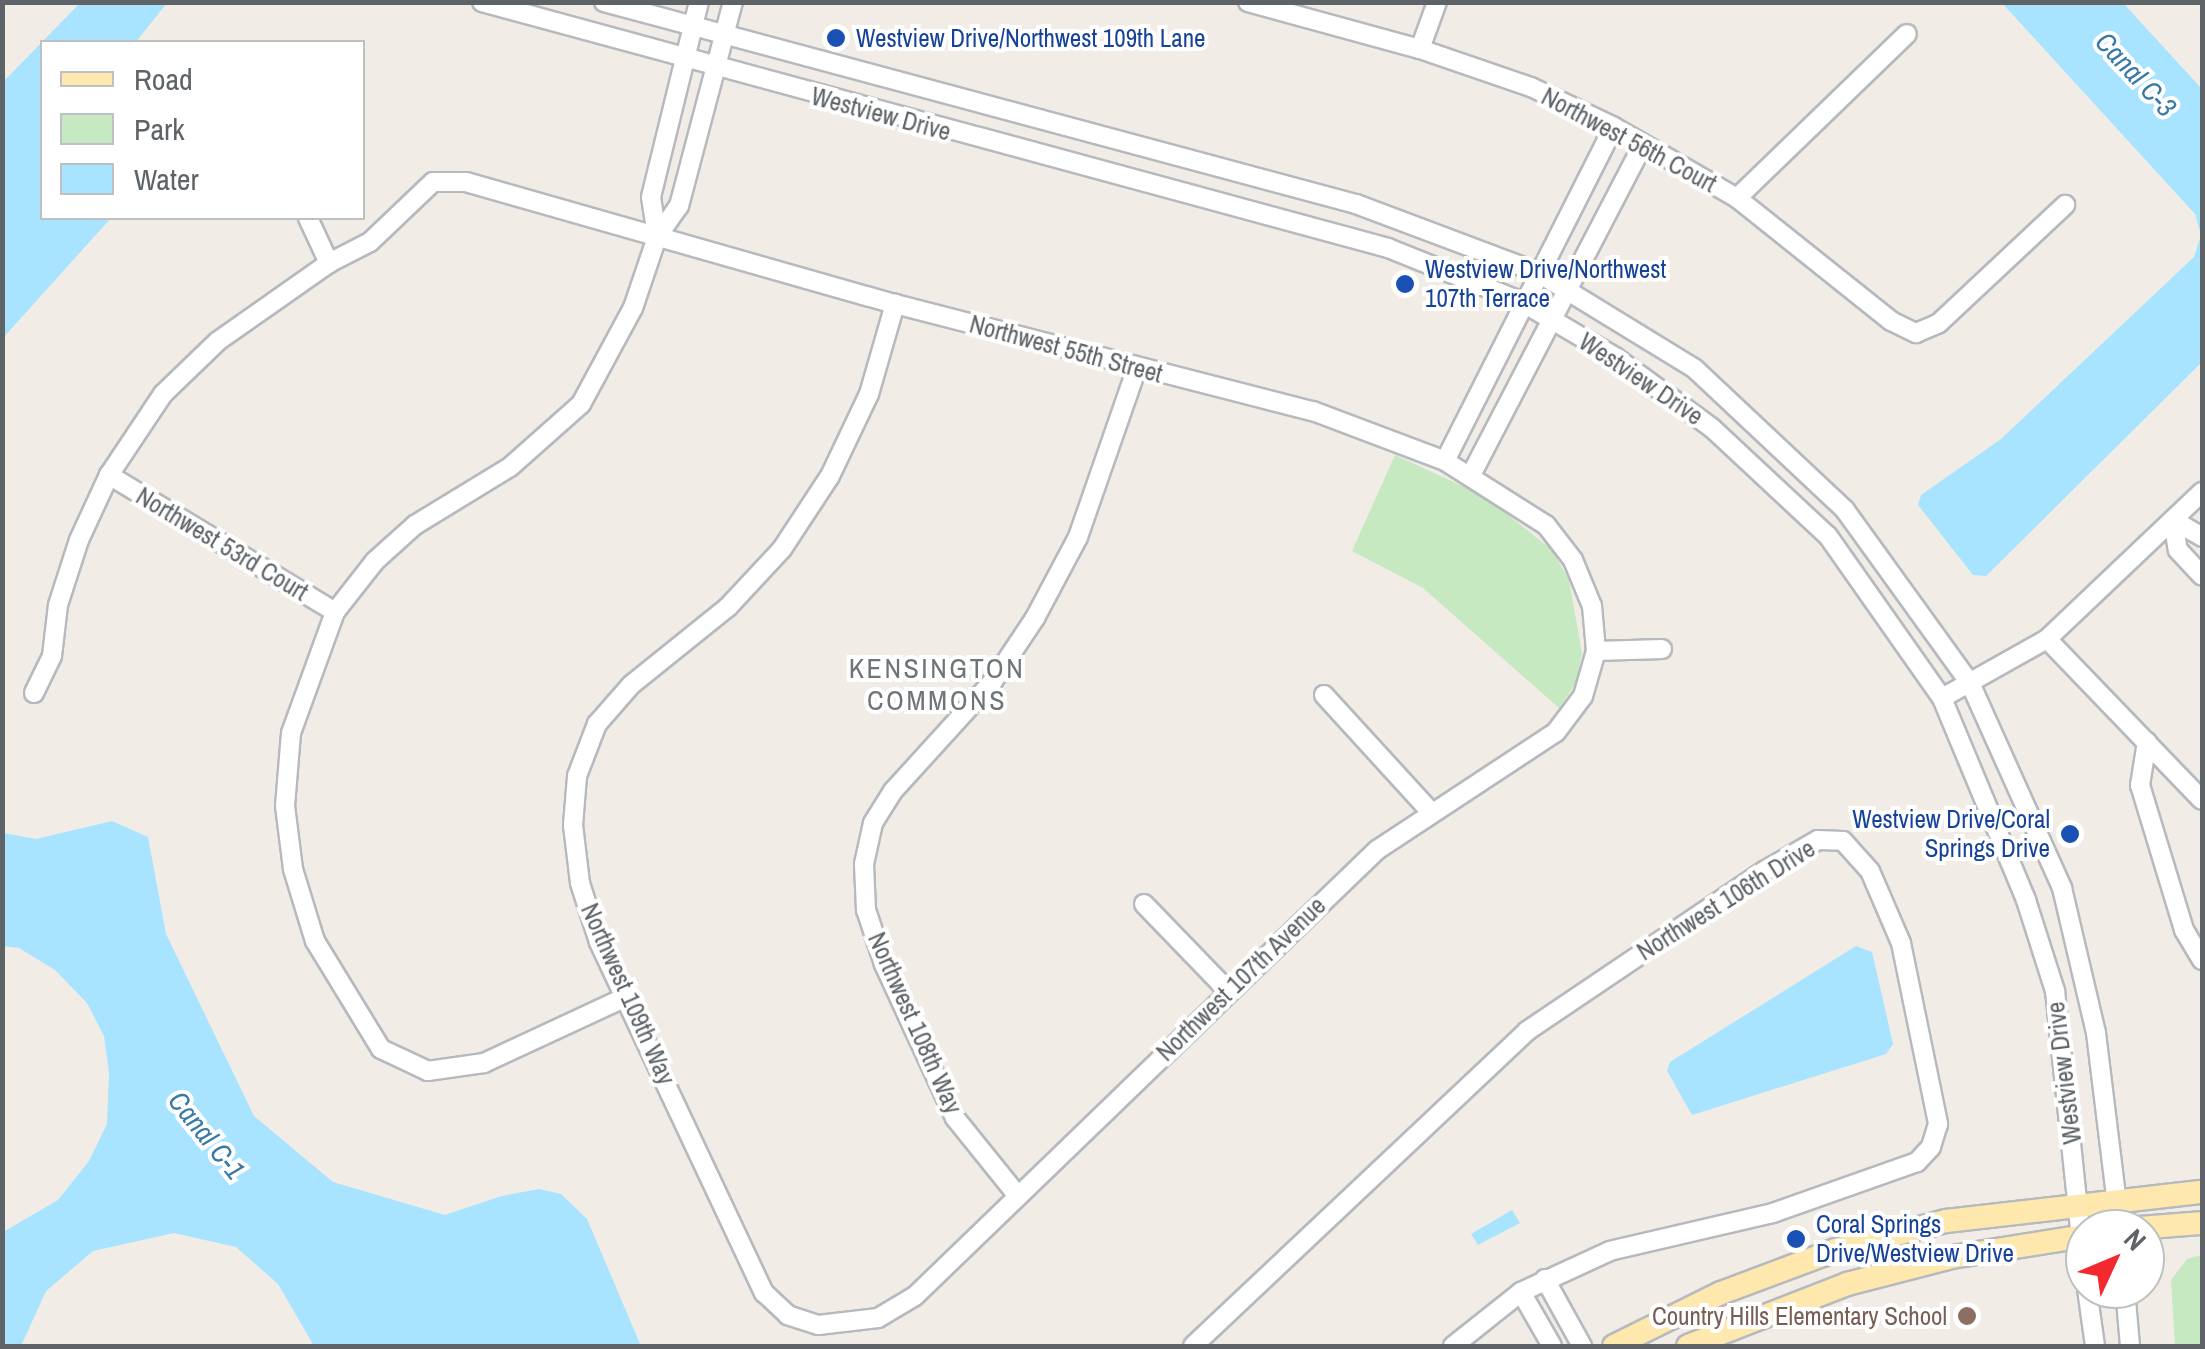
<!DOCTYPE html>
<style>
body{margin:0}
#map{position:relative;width:2205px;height:1349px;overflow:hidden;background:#f1ede6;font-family:"Archivo Narrow",sans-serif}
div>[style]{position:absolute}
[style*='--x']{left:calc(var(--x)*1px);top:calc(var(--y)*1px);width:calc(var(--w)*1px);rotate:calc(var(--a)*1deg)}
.green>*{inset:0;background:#c6e9c1}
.water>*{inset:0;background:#a8e3ff}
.roads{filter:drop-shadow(2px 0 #b6b9bd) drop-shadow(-2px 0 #b6b9bd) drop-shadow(0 2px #b6b9bd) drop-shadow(0 -2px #b6b9bd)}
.minor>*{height:18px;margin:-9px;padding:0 9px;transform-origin:9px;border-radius:9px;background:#fff}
.major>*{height:22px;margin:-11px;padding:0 11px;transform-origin:11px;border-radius:11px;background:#ffe8ad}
.dots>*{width:28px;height:28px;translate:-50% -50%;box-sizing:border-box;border:5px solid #fff;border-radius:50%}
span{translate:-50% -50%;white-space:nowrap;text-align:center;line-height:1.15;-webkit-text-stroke:8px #fff;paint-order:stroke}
.transit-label{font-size:25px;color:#164399}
.left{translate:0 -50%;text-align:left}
.right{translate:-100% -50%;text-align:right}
.street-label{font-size:25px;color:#5d6367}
.education-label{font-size:25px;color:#785e54}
.water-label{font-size:28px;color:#387aa6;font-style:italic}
.neighbourhood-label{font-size:28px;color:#6e7579;letter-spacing:2.5px}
.frame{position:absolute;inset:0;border:5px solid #5d6367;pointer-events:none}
.legend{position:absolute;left:40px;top:40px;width:325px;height:180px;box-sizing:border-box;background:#fff;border:2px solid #bec1c2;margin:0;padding:12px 18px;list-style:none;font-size:30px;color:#5d6367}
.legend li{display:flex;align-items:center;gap:20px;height:50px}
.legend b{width:50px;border:2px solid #bec1c2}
.north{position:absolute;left:2065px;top:1209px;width:100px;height:100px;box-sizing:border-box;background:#fff;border:2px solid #bec1c2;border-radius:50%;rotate:46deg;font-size:28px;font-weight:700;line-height:40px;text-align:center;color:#5d6367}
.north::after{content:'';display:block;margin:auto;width:35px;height:45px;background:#f32930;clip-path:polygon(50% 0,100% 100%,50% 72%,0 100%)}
</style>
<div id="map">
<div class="green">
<i style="clip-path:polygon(1395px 455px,1484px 496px,1552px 550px,1569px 580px,1582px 653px,1576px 683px,1559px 708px,1423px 588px,1352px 551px)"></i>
<i style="clip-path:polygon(2202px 1255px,2202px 1346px,2175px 1346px,2171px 1280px,2187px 1259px)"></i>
</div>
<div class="water">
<i style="clip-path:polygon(81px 2px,167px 3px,136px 42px,42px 42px,42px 218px,111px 218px,3px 338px,3px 82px)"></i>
<i style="clip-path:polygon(2002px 3px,2123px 3px,2202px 89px,2202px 362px,1986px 576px,1973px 575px,1918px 505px,1921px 495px,2001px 439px,2194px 257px,2201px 235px,2195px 214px)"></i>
<i style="clip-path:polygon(112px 821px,148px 837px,166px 934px,254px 1116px,333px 1182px,445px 1215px,502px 1196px,539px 1189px,561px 1194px,587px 1219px,641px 1346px,314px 1346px,278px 1284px,236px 1247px,174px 1233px,93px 1251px,46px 1291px,21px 1346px,3px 1346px,3px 1232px,58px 1200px,89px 1161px,107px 1124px,109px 1073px,104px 1036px,87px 1003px,55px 970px,19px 948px,3px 946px,3px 833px,36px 839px)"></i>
<i style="clip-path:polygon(1856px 946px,1872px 952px,1893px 1044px,1886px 1054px,1692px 1115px,1667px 1071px,1670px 1062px)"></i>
<i style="clip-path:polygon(1512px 1210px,1520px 1223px,1478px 1245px,1471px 1234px)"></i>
</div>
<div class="roads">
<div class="minor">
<i style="--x:482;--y:2;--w:939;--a:15.19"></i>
<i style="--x:1388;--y:248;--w:144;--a:21.9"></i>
<i style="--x:1522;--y:302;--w:108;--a:30.6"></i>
<i style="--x:1615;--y:357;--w:120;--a:36.2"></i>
<i style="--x:1712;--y:428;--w:158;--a:43"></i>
<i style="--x:1828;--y:536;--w:198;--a:54.9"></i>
<i style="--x:1942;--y:698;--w:219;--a:67.4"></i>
<i style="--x:2026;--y:900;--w:96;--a:72.3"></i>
<i style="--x:2055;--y:991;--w:287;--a:84"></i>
<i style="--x:604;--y:2;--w:779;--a:15.04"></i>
<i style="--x:1356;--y:204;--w:193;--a:20.6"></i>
<i style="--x:1537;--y:272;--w:185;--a:31.5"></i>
<i style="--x:1695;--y:369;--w:206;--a:43.2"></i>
<i style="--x:1845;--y:510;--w:213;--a:54.2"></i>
<i style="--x:1970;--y:683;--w:225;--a:65.8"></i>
<i style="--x:2062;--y:888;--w:149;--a:76.8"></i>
<i style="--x:2096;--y:1033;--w:197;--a:83"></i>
<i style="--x:1248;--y:2;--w:178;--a:15.3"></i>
<i style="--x:1420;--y:49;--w:117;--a:18.9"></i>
<i style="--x:1531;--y:87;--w:92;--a:25.7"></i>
<i style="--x:1614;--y:127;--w:142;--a:30"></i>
<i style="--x:1737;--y:198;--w:197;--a:38.6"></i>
<i style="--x:1891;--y:321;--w:28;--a:26"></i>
<i style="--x:1916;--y:333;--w:25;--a:-23"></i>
<i style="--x:1939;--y:323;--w:173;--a:-43.1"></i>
<i style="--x:1420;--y:49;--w:50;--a:-70.1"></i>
<i style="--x:1737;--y:198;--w:236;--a:-44"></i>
<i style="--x:308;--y:218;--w:50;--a:65"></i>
<i style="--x:657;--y:237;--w:40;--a:-98.5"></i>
<i style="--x:651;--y:197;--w:201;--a:-76.2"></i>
<i style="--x:1445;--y:461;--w:374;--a:-63.2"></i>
<i style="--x:109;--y:475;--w:264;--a:31.2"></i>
<i style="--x:1471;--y:475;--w:373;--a:-62.5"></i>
<i style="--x:2173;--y:520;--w:30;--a:81"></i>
<i style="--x:2178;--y:550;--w:35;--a:47"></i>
<i style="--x:2173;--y:520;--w:34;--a:30"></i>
<i style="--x:2047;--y:639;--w:223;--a:46.1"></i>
<i style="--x:1596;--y:651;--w:66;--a:-1.7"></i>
<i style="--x:34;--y:693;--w:41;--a:-64.1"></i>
<i style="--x:52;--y:656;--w:51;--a:-83.3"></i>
<i style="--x:58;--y:605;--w:68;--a:-72.1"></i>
<i style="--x:79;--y:540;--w:72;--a:-65.2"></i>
<i style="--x:109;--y:475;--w:97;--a:-56.3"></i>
<i style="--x:163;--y:394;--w:76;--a:-43.9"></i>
<i style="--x:218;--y:341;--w:136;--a:-35.1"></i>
<i style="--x:329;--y:263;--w:46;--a:-27.1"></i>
<i style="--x:370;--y:242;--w:87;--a:-43.6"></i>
<i style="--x:433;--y:182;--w:33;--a:0"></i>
<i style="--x:466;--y:182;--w:446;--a:15.9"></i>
<i style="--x:895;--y:304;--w:431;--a:14.4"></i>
<i style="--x:1313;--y:411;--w:141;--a:20.7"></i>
<i style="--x:1445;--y:461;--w:120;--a:32.4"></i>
<i style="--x:1546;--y:525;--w:44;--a:52.4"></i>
<i style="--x:1573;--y:560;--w:50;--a:67.6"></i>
<i style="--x:1592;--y:606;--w:45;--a:84.9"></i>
<i style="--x:1596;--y:651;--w:47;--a:106.1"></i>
<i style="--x:1583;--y:696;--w:45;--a:126.9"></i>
<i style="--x:1556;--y:732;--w:214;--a:146.6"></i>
<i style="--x:1377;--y:850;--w:642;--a:136.01"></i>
<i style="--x:915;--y:1296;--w:43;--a:149.3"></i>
<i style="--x:878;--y:1318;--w:60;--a:173.3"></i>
<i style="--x:818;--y:1325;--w:32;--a:-162"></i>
<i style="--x:788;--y:1315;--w:33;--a:-137"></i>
<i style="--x:764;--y:1293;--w:388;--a:-115.2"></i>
<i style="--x:599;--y:942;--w:62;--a:-107.9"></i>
<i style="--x:580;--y:883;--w:58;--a:-96.9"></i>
<i style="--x:573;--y:825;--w:49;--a:-85.3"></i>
<i style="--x:577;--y:776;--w:56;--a:-69"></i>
<i style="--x:597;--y:724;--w:52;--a:-48.9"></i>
<i style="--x:631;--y:685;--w:124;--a:-38.8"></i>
<i style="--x:728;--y:607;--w:79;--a:-47"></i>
<i style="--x:782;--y:549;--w:87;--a:-56.7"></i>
<i style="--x:830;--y:476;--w:91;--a:-64.6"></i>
<i style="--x:869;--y:394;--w:94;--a:-73.9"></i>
<i style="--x:1324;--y:695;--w:157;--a:47.6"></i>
<i style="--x:1942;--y:698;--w:120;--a:-29.3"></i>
<i style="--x:2047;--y:639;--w:214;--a:-43.5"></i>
<i style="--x:2147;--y:742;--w:44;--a:99.2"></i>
<i style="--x:2140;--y:785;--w:152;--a:73.1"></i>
<i style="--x:2184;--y:930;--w:35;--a:59"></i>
<i style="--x:1144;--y:904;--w:121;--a:46"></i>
<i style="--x:626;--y:997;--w:157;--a:155.1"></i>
<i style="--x:484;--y:1063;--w:57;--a:171.9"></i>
<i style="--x:428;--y:1071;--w:52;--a:-154.9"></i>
<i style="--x:381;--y:1049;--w:127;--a:-121.4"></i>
<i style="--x:315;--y:941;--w:75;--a:-107"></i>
<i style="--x:293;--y:869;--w:64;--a:-97.2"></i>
<i style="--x:285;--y:806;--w:73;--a:-85.3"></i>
<i style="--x:291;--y:733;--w:129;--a:-70"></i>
<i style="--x:335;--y:612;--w:65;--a:-51.9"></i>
<i style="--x:375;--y:561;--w:54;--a:-42"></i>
<i style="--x:415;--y:525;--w:111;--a:-31.4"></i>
<i style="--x:510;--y:467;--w:95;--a:-41.6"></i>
<i style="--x:581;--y:404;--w:109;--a:-61.6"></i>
<i style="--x:633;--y:308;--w:75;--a:-71.3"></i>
<i style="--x:657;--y:237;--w:38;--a:-55"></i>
<i style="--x:679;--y:206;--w:211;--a:-75.2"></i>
<i style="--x:1018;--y:1196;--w:100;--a:-128.9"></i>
<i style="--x:955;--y:1118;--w:170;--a:-114.8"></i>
<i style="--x:884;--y:964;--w:57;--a:-108.4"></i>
<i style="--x:866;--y:910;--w:46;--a:-92.5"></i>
<i style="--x:864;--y:864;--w:42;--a:-77.6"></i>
<i style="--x:873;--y:823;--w:38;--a:-58"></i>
<i style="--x:893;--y:791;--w:149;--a:-47.7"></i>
<i style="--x:993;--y:681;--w:76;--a:-56.3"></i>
<i style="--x:1035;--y:618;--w:92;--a:-62"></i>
<i style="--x:1078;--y:537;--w:179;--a:-70.8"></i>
<i style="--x:1545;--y:1279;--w:77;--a:61.1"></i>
<i style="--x:2087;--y:1289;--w:58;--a:82"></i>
<i style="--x:2125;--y:1289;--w:57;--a:85"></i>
<i style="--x:1521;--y:1292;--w:62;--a:60.1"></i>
<i style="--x:1193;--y:1346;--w:459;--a:-43.3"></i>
<i style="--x:1527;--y:1031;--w:286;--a:-34"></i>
<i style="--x:1764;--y:871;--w:62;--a:-29.9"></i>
<i style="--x:1818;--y:840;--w:25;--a:2"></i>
<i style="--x:1843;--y:841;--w:40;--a:48"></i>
<i style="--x:1870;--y:871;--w:78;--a:66.7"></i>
<i style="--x:1901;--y:943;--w:185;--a:78.4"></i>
<i style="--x:1938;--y:1124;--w:24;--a:107"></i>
<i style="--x:1931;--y:1147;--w:21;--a:133"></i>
<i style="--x:1917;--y:1162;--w:153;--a:160.5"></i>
<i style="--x:1773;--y:1213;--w:167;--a:166.9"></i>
<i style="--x:1610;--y:1251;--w:98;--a:155.3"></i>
<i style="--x:1521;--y:1292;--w:87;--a:141.5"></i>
</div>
<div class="major">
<i style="--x:2125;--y:1229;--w:77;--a:-4.5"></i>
<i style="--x:1614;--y:1346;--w:119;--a:-26.4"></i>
<i style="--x:1721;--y:1293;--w:123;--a:-20.5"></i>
<i style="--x:1836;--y:1250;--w:114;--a:-14.8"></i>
<i style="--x:1946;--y:1221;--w:258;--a:-6.5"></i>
<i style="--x:1688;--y:1346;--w:171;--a:-21.3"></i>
<i style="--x:1847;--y:1284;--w:108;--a:-14.4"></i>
<i style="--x:1952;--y:1257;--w:135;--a:-9"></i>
</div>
</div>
<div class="dots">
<i style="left:836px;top:38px;background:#1a4fb4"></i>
<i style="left:1405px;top:284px;background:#1a4fb4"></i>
<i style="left:2070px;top:834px;background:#1a4fb4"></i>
<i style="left:1796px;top:1239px;background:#1a4fb4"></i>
<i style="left:1967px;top:1316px;background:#8d6e63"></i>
</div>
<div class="transit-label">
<span class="left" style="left:856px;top:38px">Westview Drive/Northwest 109th Lane</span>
<span class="left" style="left:1425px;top:284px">Westview Drive/Northwest<br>107th Terrace</span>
<span class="right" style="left:2050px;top:834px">Westview Drive/Coral<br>Springs Drive</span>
<span class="left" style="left:1816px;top:1239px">Coral Springs<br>Drive/Westview Drive</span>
</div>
<div class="street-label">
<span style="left:881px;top:114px;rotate:15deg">Westview Drive</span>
<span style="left:1629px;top:140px;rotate:28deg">Northwest 56th Court</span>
<span style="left:1066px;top:349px;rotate:15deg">Northwest 55th Street</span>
<span style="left:1641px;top:379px;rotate:34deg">Westview Drive</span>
<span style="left:222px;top:544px;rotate:31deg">Northwest 53rd Court</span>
<span style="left:1726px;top:900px;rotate:-32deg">Northwest 106th Drive</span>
<span style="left:1241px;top:979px;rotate:-44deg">Northwest 107th Avenue</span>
<span style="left:628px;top:994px;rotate:66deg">Northwest 109th Way</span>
<span style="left:915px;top:1023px;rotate:66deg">Northwest 108th Way</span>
<span style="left:2064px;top:1073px;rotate:-97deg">Westview Drive</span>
</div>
<div class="education-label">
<span class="right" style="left:1947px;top:1316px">Country Hills Elementary School</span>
</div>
<div class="water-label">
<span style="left:2136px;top:74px;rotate:47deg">Canal C-3</span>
<span style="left:207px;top:1135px;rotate:51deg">Canal C-1</span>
</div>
<div class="neighbourhood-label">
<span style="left:937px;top:684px">KENSINGTON<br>COMMONS</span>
</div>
<div class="frame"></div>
<ul class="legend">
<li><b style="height:12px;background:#ffe8ad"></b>Road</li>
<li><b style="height:28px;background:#c6e9c1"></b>Park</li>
<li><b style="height:28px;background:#a8e3ff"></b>Water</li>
</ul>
<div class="north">N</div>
</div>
